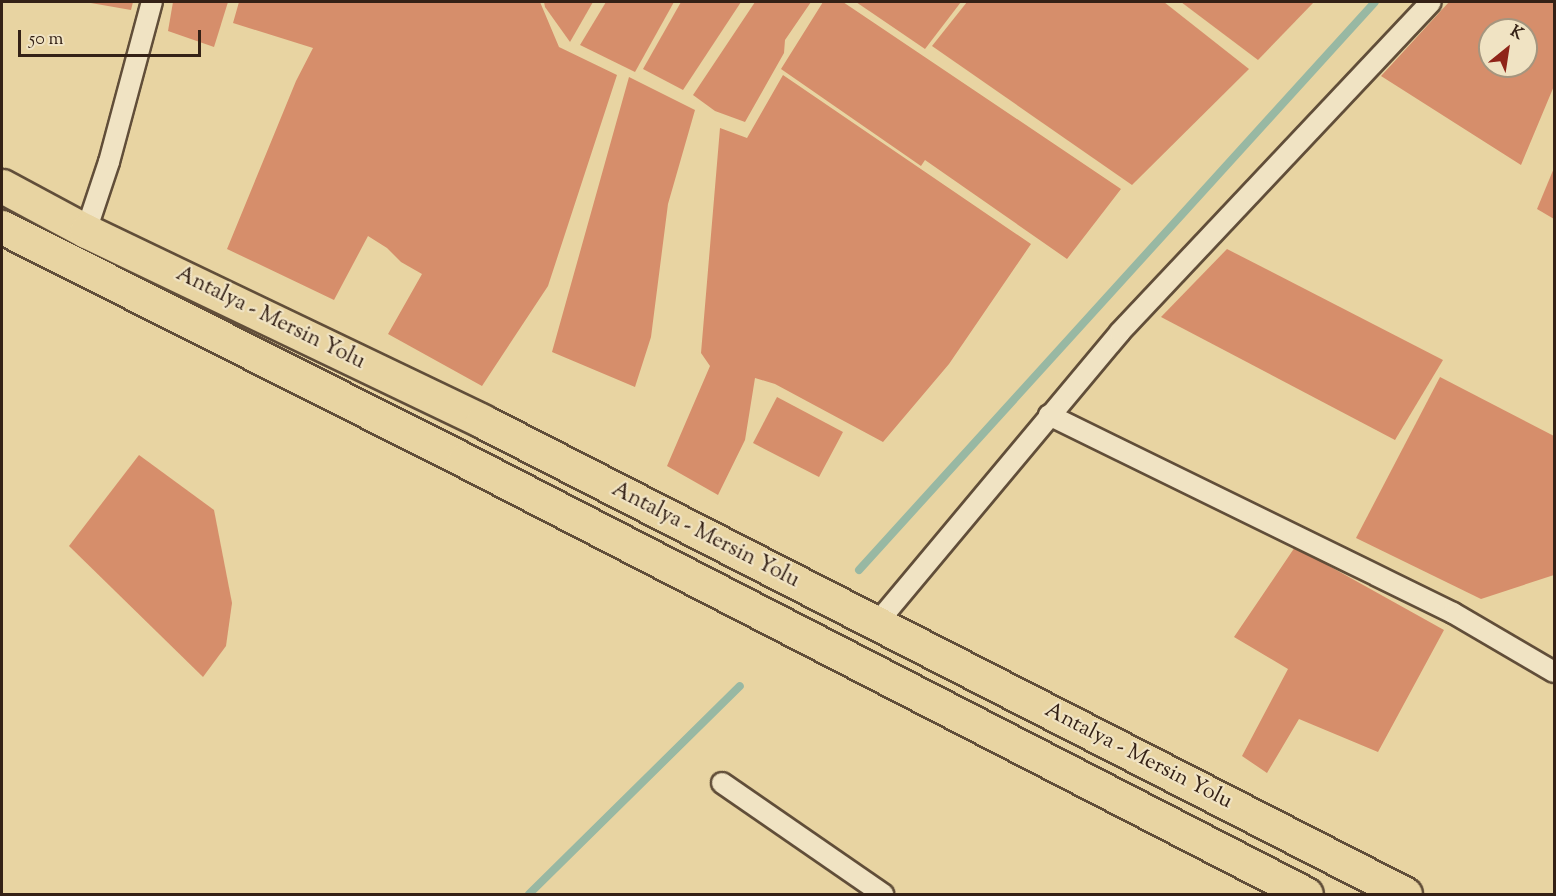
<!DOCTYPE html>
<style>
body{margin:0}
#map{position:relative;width:1556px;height:896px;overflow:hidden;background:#e8d4a2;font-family:"Sorts Mill Goudy",serif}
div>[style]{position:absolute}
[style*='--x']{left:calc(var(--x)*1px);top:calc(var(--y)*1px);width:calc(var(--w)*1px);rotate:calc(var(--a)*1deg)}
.stream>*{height:8px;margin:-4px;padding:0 4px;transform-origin:4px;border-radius:4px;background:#98b8a3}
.building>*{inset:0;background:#d68e6b}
.roads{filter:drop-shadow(2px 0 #614e39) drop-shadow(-2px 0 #614e39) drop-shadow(0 2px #614e39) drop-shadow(0 -2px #614e39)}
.minor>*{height:20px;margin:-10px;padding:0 10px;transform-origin:10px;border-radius:10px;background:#f0e3c3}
.trunk>*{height:33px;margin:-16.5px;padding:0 16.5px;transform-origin:16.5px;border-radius:16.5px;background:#e8d4a2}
span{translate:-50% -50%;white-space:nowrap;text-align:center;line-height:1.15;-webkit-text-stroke:4.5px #f0e3c3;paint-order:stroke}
.street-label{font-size:22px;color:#342116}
.frame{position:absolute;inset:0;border:3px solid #342116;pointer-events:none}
.north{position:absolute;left:1478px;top:18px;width:60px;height:60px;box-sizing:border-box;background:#f0e3c3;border:2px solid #a5957e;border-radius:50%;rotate:30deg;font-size:16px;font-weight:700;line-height:24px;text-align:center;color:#342116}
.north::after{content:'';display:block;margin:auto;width:21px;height:27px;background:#8f2418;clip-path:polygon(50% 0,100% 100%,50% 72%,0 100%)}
.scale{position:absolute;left:18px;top:30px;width:183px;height:27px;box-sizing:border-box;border:3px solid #342116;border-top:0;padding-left:8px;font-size:18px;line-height:21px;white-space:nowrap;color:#342116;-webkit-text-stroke:4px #f0e3c3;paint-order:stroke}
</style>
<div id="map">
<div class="stream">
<i style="--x:859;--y:570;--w:767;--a:-47.75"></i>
<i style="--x:529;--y:894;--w:296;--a:-44.6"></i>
</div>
<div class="building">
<i style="clip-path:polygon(85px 2px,133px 2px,131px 10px)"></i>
<i style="clip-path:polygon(173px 2px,228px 2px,214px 47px,168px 31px)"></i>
<i style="clip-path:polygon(239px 2px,540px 2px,559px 47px,617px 75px,548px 286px,482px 386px,388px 334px,422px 274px,401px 262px,387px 248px,368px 236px,334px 300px,227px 249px,296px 81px,313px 48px,233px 23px)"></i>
<i style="clip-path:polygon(544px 2px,593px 2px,570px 42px,545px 7px)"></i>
<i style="clip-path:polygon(606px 2px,674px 2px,635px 72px,580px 45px)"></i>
<i style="clip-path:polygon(681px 2px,741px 2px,683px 90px,643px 69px)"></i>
<i style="clip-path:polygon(755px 2px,811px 2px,785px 40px,784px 53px,745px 122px,715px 111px,693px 95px)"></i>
<i style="clip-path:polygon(823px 2px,843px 2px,1121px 189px,1067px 259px,925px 160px,921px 166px,781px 69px)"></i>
<i style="clip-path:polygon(856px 2px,961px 2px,925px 49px)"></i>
<i style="clip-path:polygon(967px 2px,1164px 2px,1249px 69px,1132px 185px,932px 46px)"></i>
<i style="clip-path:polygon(1181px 2px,1314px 2px,1258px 60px)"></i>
<i style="clip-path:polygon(evenodd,1449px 2px,1554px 2px,1554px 86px,1521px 165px,1381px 76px,1449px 2px,1490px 30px,1526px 30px,1526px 66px,1490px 66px,1490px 30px)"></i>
<i style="clip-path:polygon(783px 75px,1031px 244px,949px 364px,883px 442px,775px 384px,755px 378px,745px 440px,718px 495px,667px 466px,710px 366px,701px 353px,720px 128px,747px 138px)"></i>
<i style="clip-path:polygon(629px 77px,695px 110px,668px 204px,651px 337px,635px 387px,552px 352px)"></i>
<i style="clip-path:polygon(1554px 168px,1554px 219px,1537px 209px)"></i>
<i style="clip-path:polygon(1227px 249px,1443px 360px,1395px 440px,1161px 317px)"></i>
<i style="clip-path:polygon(1440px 377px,1554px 436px,1554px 575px,1481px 599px,1356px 538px)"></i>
<i style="clip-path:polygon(777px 397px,843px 432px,819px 477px,753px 443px)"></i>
<i style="clip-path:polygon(139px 455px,214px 510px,232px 603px,226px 646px,203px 677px,69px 546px)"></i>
<i style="clip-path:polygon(1295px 547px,1444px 630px,1378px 752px,1299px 719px,1267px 773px,1242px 756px,1288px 669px,1234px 637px)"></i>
</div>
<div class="roads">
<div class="minor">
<i style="--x:86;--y:231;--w:73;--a:-71.6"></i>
<i style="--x:109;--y:162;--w:166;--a:-75"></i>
<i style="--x:1049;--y:415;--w:450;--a:26.1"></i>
<i style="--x:1453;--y:613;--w:117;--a:30.3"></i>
<i style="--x:877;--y:623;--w:379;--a:-50.1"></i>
<i style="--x:1120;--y:332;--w:453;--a:-46.7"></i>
<i style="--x:722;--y:783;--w:196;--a:34.6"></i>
</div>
<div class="trunk">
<i style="--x:2;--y:186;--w:95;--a:28.2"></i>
<i style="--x:86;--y:231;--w:439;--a:25.6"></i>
<i style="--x:482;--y:421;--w:1037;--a:27.13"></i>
<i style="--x:2;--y:227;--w:517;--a:26.76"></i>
<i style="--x:464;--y:460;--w:947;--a:27.27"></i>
</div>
</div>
<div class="street-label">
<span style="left:270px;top:319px;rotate:26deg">Antalya - Mersin Yolu</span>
<span style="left:705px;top:536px;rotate:27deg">Antalya - Mersin Yolu</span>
<span style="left:1138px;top:757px;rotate:27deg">Antalya - Mersin Yolu</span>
</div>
<div class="frame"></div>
<div class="north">K</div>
<div class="scale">50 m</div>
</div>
